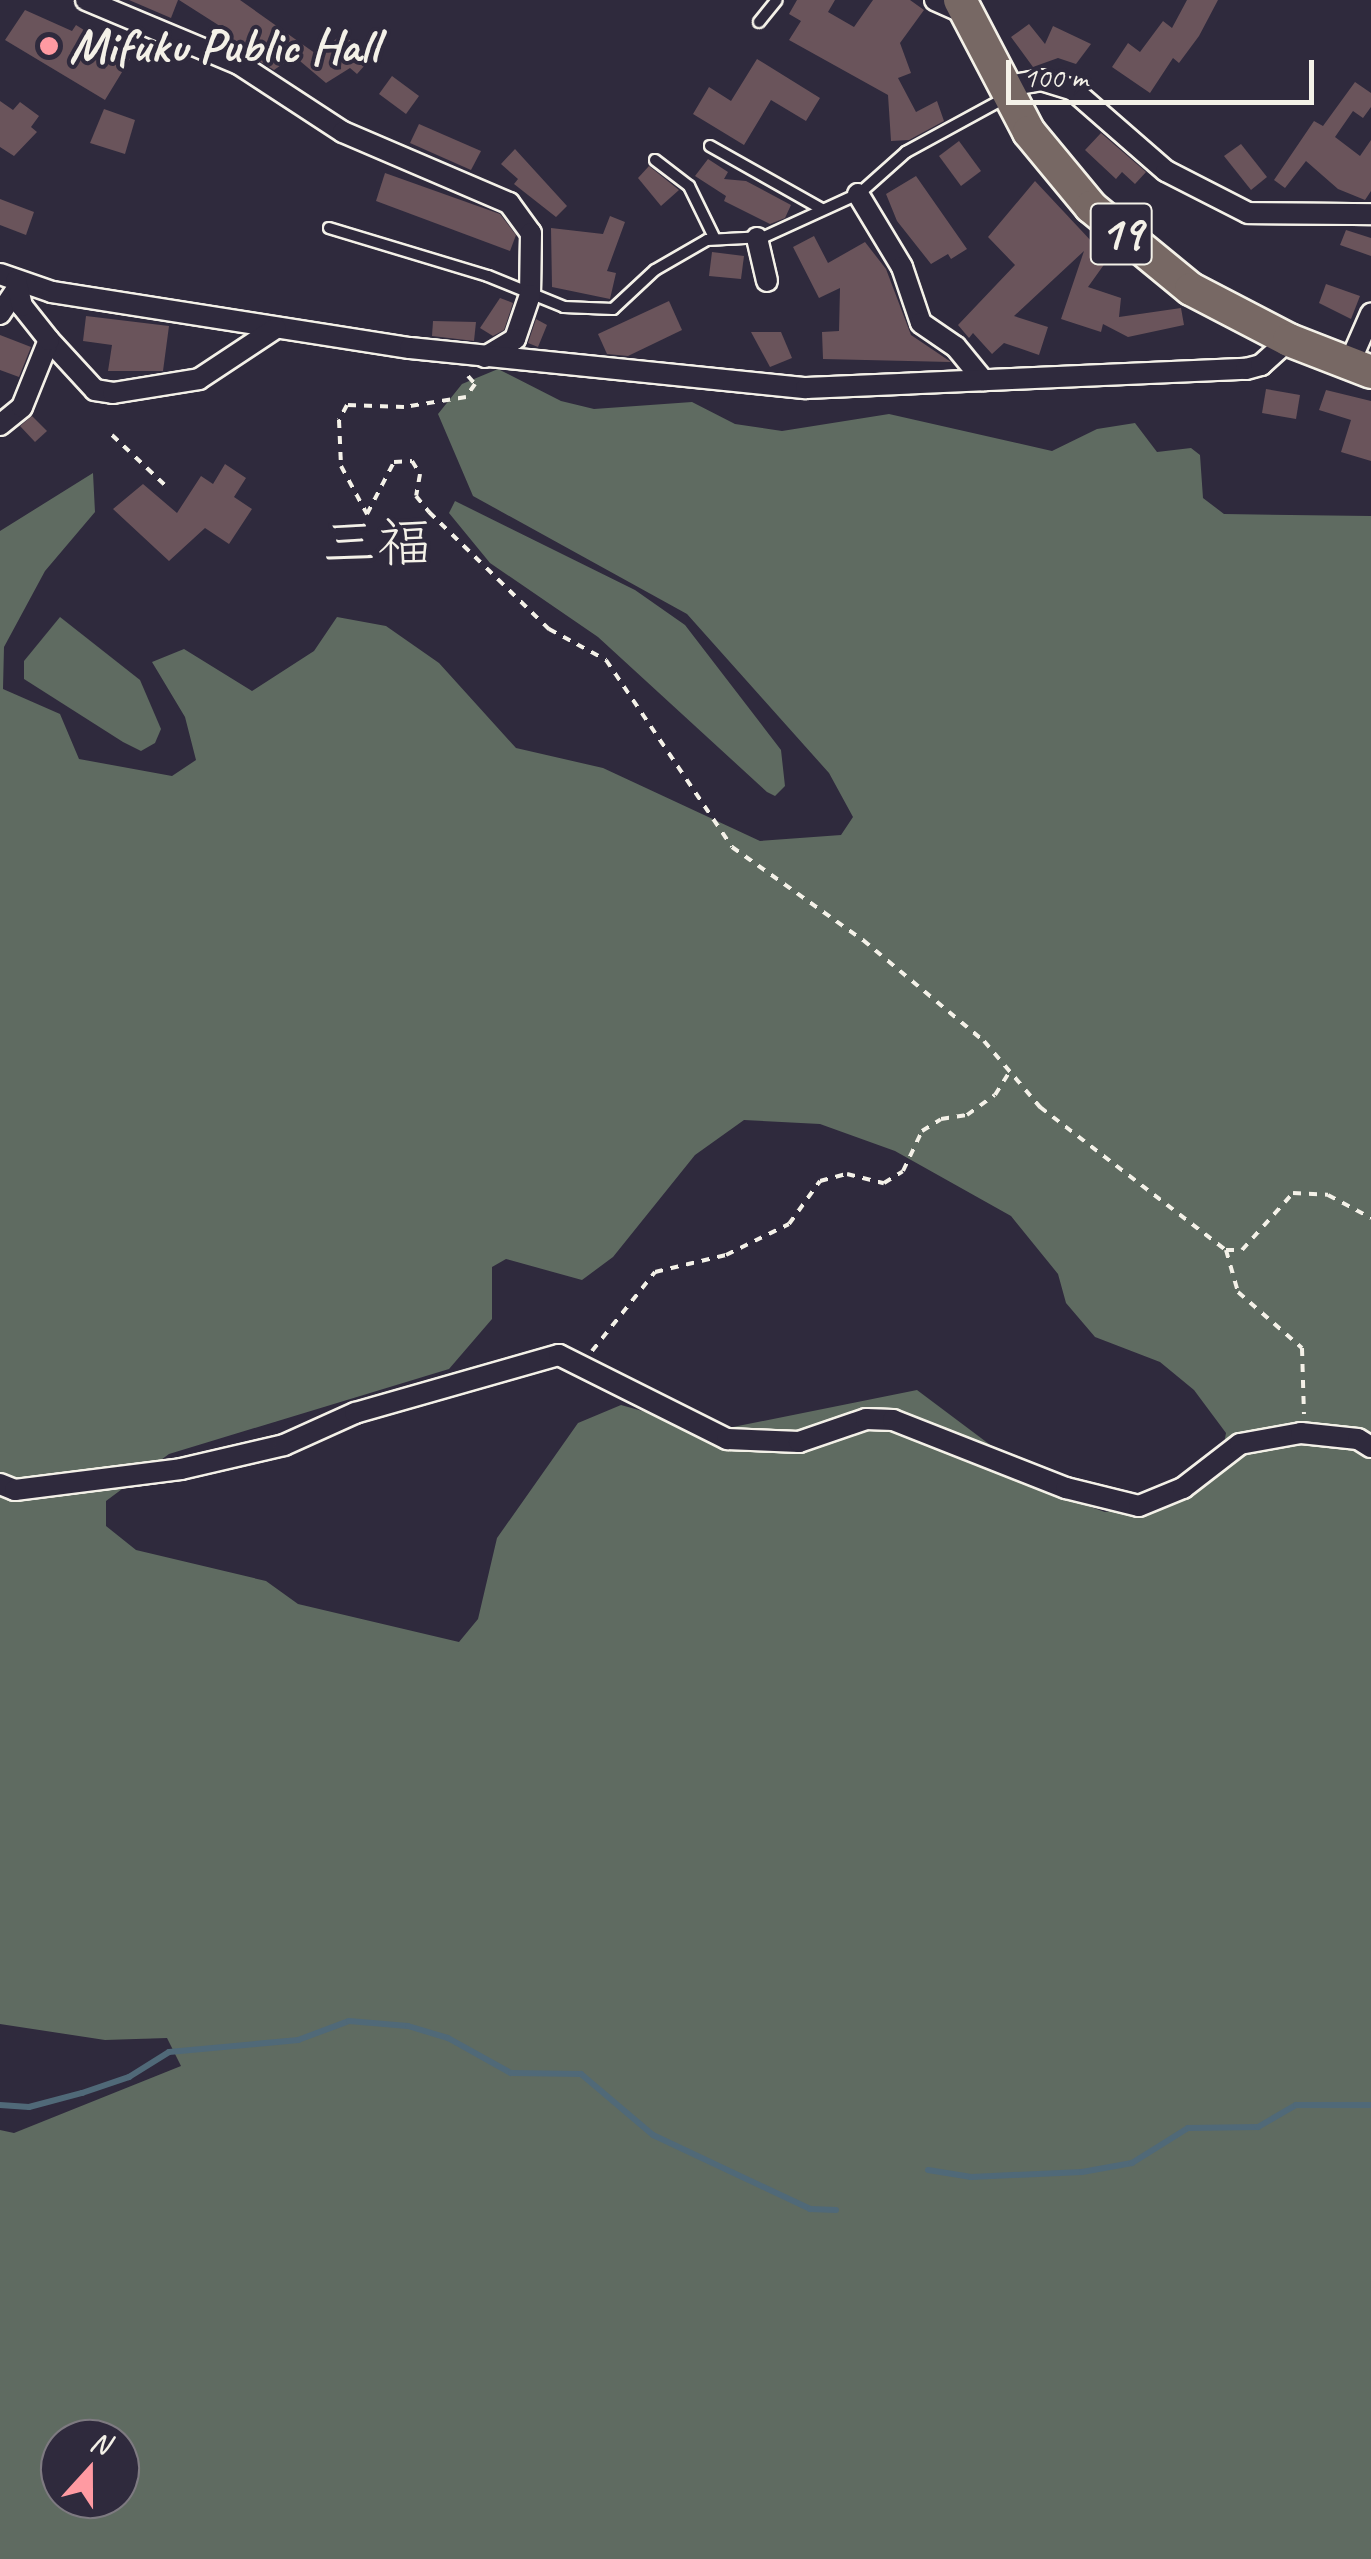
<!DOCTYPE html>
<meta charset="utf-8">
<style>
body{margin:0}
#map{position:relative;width:1371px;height:2559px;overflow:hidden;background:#2f2a3d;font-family:Caveat,"Klee One",sans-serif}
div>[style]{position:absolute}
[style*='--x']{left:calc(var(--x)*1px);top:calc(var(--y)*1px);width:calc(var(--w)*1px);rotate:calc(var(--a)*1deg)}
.green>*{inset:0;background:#5f6b61}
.stream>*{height:6px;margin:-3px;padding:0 3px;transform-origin:3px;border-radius:3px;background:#506978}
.building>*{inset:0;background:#6a545b}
.path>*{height:4px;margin-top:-2px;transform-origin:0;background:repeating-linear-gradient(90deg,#f4f1e8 0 8px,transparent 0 16px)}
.roads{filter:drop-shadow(2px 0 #f4f1e8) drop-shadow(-2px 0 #f4f1e8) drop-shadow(0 2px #f4f1e8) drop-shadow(0 -2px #f4f1e8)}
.service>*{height:10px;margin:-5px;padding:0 5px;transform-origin:5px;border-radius:5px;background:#2f2a3d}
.minor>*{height:20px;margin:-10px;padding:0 10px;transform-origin:10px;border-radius:10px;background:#2f2a3d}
.primary>*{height:32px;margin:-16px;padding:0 16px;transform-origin:16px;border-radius:16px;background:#776864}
.dots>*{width:28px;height:28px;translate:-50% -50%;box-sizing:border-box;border:5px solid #2f2a3d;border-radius:50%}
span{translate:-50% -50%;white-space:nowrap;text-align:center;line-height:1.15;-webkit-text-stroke:8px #2f2a3d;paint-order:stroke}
.shield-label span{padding:2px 8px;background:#2f2a3d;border:2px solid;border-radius:8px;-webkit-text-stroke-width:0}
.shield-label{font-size:48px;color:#f4f1e8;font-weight:700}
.poi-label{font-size:50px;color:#f4f1e8;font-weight:700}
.left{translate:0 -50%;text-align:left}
.quarter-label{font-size:55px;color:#f4f1e8}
.north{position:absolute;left:40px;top:2419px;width:100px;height:100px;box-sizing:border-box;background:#2f2a3d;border:2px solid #7e7a81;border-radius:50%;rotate:21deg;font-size:28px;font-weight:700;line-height:40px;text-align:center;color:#f4f1e8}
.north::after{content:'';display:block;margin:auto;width:35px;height:45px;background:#ff9aa2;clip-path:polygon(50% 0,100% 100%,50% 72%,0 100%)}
.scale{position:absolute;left:1006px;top:60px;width:308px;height:45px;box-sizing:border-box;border:5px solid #f4f1e8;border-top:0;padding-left:12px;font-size:30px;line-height:35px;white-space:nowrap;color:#f4f1e8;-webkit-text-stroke:8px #2f2a3d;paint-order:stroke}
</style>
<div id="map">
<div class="green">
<i style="clip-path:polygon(evenodd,498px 369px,561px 401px,594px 409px,692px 402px,735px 424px,782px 431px,889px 414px,1052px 451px,1097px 429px,1135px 423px,1157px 452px,1191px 448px,1200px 455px,1203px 498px,1224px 514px,1371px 516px,1371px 2559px,0 2559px,0 2130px,14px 2133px,181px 2066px,167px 2038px,105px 2040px,0 2024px,0 531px,93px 473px,95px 512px,45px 571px,4px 647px,3px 689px,60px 714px,79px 759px,172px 776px,196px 760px,185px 717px,152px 662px,184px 649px,252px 691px,314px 651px,337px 617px,386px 626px,439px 663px,516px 748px,603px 768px,760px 841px,841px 835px,853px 817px,829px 773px,687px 614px,473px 496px,438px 414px,462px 384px,498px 369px,744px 1120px,820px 1124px,895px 1151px,1011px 1216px,1058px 1274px,1066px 1303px,1095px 1337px,1160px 1362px,1194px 1390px,1226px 1433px,1218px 1476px,1188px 1496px,1105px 1512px,1057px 1495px,917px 1390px,713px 1431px,621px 1405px,578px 1423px,497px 1538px,478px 1619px,459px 1642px,298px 1604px,266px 1581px,136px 1550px,106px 1526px,106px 1501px,169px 1454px,449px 1369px,492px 1319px,492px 1267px,506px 1259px,582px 1280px,613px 1257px,695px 1155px,744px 1120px,498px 369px,60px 2439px,120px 2439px,120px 2499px,60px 2499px,60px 2439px)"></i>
<i style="clip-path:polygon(455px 501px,635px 590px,685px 625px,781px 750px,785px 786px,775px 796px,767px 792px,598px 637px,490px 563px,449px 513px)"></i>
<i style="clip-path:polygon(60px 617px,140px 680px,161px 729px,155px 743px,141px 751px,123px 742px,24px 679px,24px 661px)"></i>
</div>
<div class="stream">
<i style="--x:0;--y:2105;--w:29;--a:4"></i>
<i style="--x:29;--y:2107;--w:55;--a:-14.8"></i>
<i style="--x:82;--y:2093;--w:50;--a:-18.8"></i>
<i style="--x:129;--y:2077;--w:47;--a:-32"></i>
<i style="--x:169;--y:2052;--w:130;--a:-5.3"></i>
<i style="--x:298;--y:2040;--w:54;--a:-20.4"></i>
<i style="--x:349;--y:2021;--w:59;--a:4.8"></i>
<i style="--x:408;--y:2026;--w:42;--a:16.7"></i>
<i style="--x:448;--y:2038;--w:72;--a:29.1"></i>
<i style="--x:511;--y:2073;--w:70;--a:0.8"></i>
<i style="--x:581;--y:2074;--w:94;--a:40.3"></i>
<i style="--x:653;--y:2135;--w:174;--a:25.2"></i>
<i style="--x:810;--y:2209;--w:26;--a:2"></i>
<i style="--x:928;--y:2170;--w:44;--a:9.2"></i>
<i style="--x:971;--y:2177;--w:111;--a:-2.6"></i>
<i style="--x:1082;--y:2172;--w:51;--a:-10.2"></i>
<i style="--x:1132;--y:2163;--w:66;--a:-32"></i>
<i style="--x:1188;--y:2128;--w:70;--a:-0.8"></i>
<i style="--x:1258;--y:2127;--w:44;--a:-30.1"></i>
<i style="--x:1296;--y:2105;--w:75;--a:0"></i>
</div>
<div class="building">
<i style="clip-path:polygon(129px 0,178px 0,171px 18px)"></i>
<i style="clip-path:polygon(179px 0,240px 0,319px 56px,341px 34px,373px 56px,357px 74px,350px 68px,326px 83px,294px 56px,274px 70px,217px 36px,223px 28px)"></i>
<i style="clip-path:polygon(797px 0,835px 0,828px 12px,854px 27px,873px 0,910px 0,924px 10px,900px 43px,911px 73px,898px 78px,916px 112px,937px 101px,944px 121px,909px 140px,891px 141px,888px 95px,789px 40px,801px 21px,789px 14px)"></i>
<i style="clip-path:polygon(1187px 0,1218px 0,1199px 36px,1179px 63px,1173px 58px,1150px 93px,1112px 67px,1128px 43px,1140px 52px,1163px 21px,1172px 28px)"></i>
<i style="clip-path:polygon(25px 10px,72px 31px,76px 25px,130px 59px,105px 100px,5px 40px)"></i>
<i style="clip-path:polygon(1029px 24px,1045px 44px,1053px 26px,1091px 44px,1076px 64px,1058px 58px,1033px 67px,1011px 37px)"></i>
<i style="clip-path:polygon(757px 59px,820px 98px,806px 121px,771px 100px,744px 145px,693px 114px,709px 87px,731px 101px)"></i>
<i style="clip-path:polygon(392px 76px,419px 96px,406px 114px,379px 94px)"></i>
<i style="clip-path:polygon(1355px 82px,1371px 93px,1371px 107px,1363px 118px,1353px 111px,1335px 137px,1360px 156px,1371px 140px,1371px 191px,1365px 200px,1338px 189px,1306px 161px,1285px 188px,1274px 180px,1314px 121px,1323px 126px)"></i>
<i style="clip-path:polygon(0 101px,13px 110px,20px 102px,39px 116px,31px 127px,37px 132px,14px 156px,0 147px)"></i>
<i style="clip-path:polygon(104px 109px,135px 120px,125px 154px,90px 143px)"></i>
<i style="clip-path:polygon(419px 124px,481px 151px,471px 170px,410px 143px)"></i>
<i style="clip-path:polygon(1101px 133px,1146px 172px,1135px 184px,1122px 172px,1116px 179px,1085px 150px)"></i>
<i style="clip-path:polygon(959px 141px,981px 171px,961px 186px,939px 156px)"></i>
<i style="clip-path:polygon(1241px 144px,1267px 177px,1251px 190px,1224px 156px)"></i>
<i style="clip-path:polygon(515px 149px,567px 206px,556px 217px,514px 184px,518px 179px,501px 164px)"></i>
<i style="clip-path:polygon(708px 159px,728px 172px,724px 179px,746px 181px,791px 205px,785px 218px,770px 224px,724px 201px,726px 196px,695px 176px)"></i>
<i style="clip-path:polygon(649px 166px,679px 190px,661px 206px,638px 178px)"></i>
<i style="clip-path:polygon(385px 173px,500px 214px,516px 235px,510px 251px,376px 201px)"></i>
<i style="clip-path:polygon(916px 176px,967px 249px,951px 259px,948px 254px,931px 264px,897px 221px,886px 194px)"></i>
<i style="clip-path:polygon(1035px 181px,1108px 259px,1088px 287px,1121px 298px,1119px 317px,1181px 308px,1184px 325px,1128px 337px,1103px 324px,1101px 332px,1061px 319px,1084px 251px,1014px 316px,1048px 327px,1039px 355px,1004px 343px,992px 354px,973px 333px,969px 338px,958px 325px,1015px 265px,988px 237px)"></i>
<i style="clip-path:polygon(0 199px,34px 212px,26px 235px,0 225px)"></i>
<i style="clip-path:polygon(610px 216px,625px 222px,607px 271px,616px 273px,610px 299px,552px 287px,551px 228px,603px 234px)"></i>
<i style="clip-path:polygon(1346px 230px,1371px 238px,1371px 256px,1340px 245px)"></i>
<i style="clip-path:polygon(814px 236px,828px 263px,865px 242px,886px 269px,911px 335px,951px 362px,823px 359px,822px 332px,839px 331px,840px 288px,819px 298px,793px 247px)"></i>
<i style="clip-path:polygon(712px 252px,744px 256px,741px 279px,709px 276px)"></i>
<i style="clip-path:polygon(1326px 284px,1360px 296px,1351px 319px,1319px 303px)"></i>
<i style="clip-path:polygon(500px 298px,513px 303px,504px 330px,493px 336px,480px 328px)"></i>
<i style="clip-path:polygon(669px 301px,682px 330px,628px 356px,607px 354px,598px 334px)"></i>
<i style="clip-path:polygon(86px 316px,169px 326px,163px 371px,108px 371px,112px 345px,83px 341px)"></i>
<i style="clip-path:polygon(536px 319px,547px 325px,538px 347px,528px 343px)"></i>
<i style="clip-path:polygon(433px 321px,476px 322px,474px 341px,432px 336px)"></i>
<i style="clip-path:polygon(751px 332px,781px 332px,792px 358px,770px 367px)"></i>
<i style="clip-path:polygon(0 335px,31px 347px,19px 377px,0 370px)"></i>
<i style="clip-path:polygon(1266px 389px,1300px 395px,1296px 419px,1262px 413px)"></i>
<i style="clip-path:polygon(1326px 390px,1371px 401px,1371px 461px,1341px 452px,1351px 420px,1319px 410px)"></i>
<i style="clip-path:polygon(32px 416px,47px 431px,35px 442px,20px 426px)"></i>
<i style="clip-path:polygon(225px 464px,246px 478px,234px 497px,252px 509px,229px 544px,205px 528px,169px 561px,113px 509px,143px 484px,177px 513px,201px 476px,213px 484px)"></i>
</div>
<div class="path">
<i style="--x:468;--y:376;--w:11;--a:49"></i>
<i style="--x:475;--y:384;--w:16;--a:125"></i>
<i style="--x:466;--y:397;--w:63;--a:170.8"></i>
<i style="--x:404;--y:407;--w:57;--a:-178"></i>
<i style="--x:347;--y:405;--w:17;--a:118"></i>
<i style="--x:339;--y:420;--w:46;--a:87.5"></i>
<i style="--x:341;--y:466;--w:55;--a:61.6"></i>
<i style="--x:367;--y:514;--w:59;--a:-62.6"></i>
<i style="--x:394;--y:462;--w:18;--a:-3"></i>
<i style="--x:412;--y:461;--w:15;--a:58"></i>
<i style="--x:420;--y:474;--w:22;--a:100"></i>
<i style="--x:416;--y:496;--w:21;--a:51"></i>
<i style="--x:429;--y:512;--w:168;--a:44.3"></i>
<i style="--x:549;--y:629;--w:65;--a:28.5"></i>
<i style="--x:606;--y:660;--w:225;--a:56"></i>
<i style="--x:732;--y:847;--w:161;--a:35.4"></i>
<i style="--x:863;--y:940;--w:158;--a:39.9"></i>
<i style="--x:984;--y:1041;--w:87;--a:49.7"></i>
<i style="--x:1040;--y:1107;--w:235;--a:37.6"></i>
<i style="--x:1226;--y:1250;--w:16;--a:0"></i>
<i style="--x:1242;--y:1250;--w:76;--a:-48.2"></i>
<i style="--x:1293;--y:1193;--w:35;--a:3"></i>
<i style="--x:1328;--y:1195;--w:49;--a:28.1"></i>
<i style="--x:112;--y:435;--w:76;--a:43.4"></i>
<i style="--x:1226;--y:1250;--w:44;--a:74.1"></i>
<i style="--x:1238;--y:1292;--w:85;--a:41.2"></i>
<i style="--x:1302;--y:1348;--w:66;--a:88.3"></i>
<i style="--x:592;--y:1351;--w:101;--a:-51.4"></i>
<i style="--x:655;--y:1272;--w:73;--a:-13.5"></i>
<i style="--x:726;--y:1255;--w:70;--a:-26.2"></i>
<i style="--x:789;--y:1224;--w:53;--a:-54.2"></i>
<i style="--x:820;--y:1181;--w:28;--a:-15"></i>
<i style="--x:847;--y:1174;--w:38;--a:14"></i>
<i style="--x:884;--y:1183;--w:22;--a:-32"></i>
<i style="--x:903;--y:1171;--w:44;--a:-64.6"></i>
<i style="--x:922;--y:1131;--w:22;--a:-32"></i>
<i style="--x:941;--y:1119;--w:26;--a:-9"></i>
<i style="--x:967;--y:1115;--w:34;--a:-36"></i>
<i style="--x:995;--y:1095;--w:26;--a:-58"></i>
</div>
<div class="roads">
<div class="service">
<i style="--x:759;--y:22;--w:28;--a:-51"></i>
<i style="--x:710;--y:146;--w:129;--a:29.4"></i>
<i style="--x:655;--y:160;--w:43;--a:37.4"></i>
<i style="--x:689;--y:186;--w:57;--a:63.9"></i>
<i style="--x:329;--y:228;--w:166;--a:16.8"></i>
<i style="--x:488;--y:276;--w:82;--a:22.2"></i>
<i style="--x:564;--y:307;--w:49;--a:2.3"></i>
<i style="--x:613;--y:309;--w:57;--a:-42.9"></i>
<i style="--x:655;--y:270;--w:60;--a:-30"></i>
<i style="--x:707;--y:240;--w:57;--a:-3"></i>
<i style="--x:764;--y:237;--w:106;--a:-24.6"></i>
<i style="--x:860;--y:193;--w:62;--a:-41.7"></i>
<i style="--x:906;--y:152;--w:113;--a:-28.6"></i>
</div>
<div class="minor">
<i style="--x:86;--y:0;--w:166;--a:22.7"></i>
<i style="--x:239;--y:64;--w:124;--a:33.2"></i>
<i style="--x:343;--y:132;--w:181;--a:23.2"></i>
<i style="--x:509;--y:203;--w:37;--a:54"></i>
<i style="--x:531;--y:233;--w:62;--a:90.9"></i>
<i style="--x:530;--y:295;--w:46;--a:108.8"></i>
<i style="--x:515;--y:339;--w:35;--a:149"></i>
<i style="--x:935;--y:0;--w:32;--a:24"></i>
<i style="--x:1002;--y:87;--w:40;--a:-10"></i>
<i style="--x:1041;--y:80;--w:34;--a:17"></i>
<i style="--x:1073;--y:90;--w:123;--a:41.1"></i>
<i style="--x:1166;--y:171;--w:92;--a:27.1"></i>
<i style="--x:1248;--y:213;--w:123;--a:0.5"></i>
<i style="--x:858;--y:194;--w:85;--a:58.9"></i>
<i style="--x:902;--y:267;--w:59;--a:71.3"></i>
<i style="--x:921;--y:323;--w:42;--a:34.4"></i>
<i style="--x:956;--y:347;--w:43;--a:50.7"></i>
<i style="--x:757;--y:238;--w:44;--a:76.9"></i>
<i style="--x:0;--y:274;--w:55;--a:19.1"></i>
<i style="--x:52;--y:292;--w:362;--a:8.9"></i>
<i style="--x:410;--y:348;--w:398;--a:5.8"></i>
<i style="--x:806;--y:388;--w:440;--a:-2.5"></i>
<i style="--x:1246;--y:369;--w:16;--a:-15"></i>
<i style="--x:1261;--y:365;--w:38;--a:-42"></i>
<i style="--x:0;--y:314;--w:29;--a:-56"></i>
<i style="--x:49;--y:340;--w:68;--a:47.4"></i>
<i style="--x:95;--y:390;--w:18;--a:9"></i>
<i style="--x:113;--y:393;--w:87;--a:-9.2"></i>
<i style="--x:199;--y:379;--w:92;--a:-33.5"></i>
<i style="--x:1349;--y:364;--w:55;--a:-66.3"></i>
<i style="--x:0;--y:425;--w:28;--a:-39"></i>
<i style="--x:22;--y:407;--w:72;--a:-68.1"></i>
<i style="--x:49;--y:340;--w:43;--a:-128.5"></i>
<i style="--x:22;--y:306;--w:26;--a:-103"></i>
<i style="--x:0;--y:1484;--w:16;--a:22"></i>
<i style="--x:15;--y:1490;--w:167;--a:-7.2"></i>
<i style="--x:181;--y:1469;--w:106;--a:-13.1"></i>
<i style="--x:284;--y:1445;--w:78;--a:-24.3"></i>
<i style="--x:355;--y:1413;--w:212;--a:-15.9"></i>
<i style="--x:559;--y:1355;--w:188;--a:26.6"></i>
<i style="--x:727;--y:1439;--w:72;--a:2.4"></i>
<i style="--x:799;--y:1442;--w:71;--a:-18.9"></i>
<i style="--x:866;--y:1419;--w:27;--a:2"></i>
<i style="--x:893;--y:1420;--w:186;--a:21.5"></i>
<i style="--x:1066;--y:1488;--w:75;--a:13.9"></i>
<i style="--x:1139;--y:1506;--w:48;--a:-22.2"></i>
<i style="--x:1183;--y:1488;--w:72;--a:-37.7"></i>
<i style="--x:1240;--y:1444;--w:62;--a:-10.2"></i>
<i style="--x:1301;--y:1433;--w:57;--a:6"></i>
<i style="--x:1358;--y:1439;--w:15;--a:32"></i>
</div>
<div class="primary">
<i style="--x:960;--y:0;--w:149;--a:62.4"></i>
<i style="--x:1029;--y:132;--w:97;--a:50.4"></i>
<i style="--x:1091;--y:207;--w:129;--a:39.4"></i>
<i style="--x:1191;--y:289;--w:110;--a:27.5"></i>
<i style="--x:1289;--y:340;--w:88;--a:21.3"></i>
</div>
</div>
<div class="dots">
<i style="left:49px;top:46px;background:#ff9aa2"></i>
</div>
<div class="shield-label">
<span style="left:1121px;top:234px">19</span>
</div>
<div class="poi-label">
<span class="left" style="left:69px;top:46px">Mifuku Public Hall</span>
</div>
<div class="quarter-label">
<span style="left:377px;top:544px">三福</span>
</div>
<div class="north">N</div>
<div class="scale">100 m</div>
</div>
